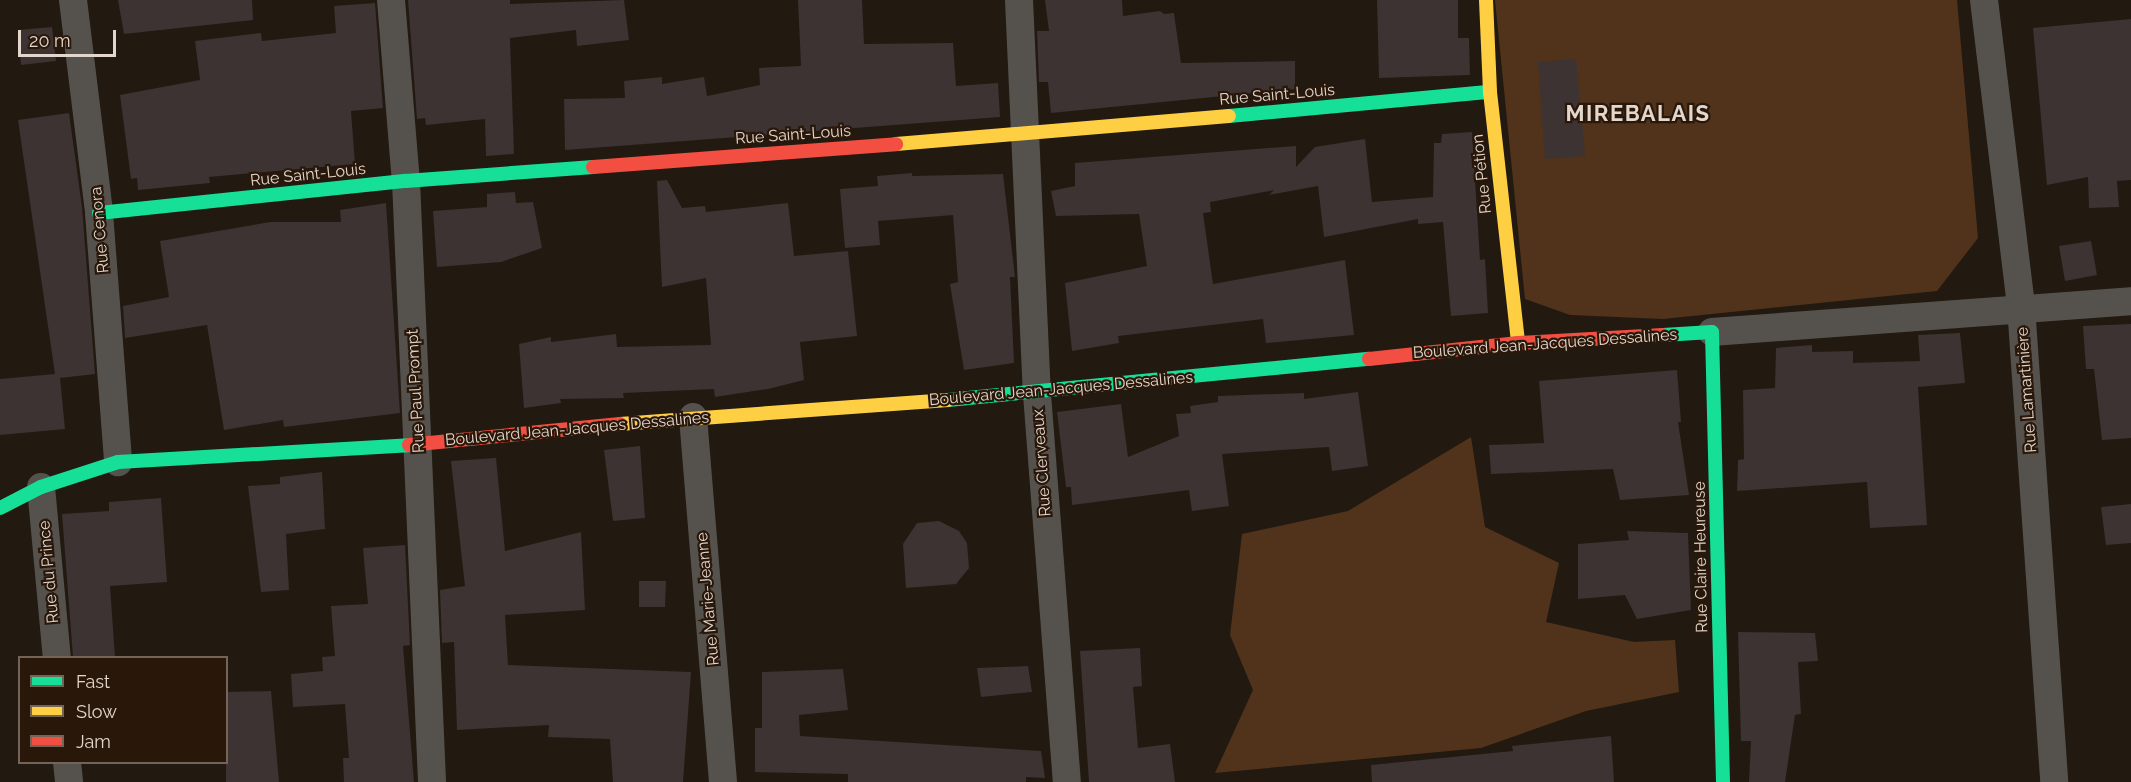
<!DOCTYPE html>
<meta charset="utf-8">
<style>
body{margin:0}
#map{position:relative;width:2131px;height:782px;overflow:hidden;background:#221911;font-family:Raleway,sans-serif}
div>[style]{position:absolute}
[style*='--x']{left:calc(var(--x)*1px);top:calc(var(--y)*1px);width:calc(var(--w)*1px);rotate:calc(var(--a)*1deg)}
.green>*{inset:0;background:#50331a}
.building>*{inset:0;background:#3c3332}
.street>*{height:28px;margin:-14px;padding:0 14px;transform-origin:14px;border-radius:14px;background:#55524e}
.fast>*{height:14px;margin:-7px;padding:0 7px;transform-origin:7px;border-radius:7px;background:#16e098}
.slow>*{height:14px;margin:-7px;padding:0 7px;transform-origin:7px;border-radius:7px;background:#ffcf43}
.jam>*{height:14px;margin:-7px;padding:0 7px;transform-origin:7px;border-radius:7px;background:#f24e42}
span{translate:-50% -50%;white-space:nowrap;text-align:center;line-height:1.15;-webkit-text-stroke:4.5px #29180a;paint-order:stroke}
.street-label{font-size:16px;color:#e2d6cd}
.district-label{font-size:22px;color:#e2d6cd;font-weight:700;letter-spacing:1.5px}
.legend{position:absolute;left:18px;top:656px;width:210px;height:108px;box-sizing:border-box;background:#29180a;border:2px solid #736458;margin:0;padding:8px 10px;list-style:none;font-size:18px;color:#e2d6cd}
.legend li{display:flex;align-items:center;gap:12px;height:30px}
.legend b{width:30px;border:2px solid #736458}
.scale{position:absolute;left:18px;top:30px;width:98px;height:27px;box-sizing:border-box;border:3px solid #e2d6cd;border-top:0;padding-left:8px;font-size:18px;line-height:21px;white-space:nowrap;color:#e2d6cd;-webkit-text-stroke:4px #29180a;paint-order:stroke}
</style>
<div id="map">
<div class="green">
<i style="clip-path:polygon(1495px 0,1957px 0,1978px 238px,1937px 291px,1663px 319px,1570px 315px,1525px 299px)"></i>
<i style="clip-path:polygon(1471px 437px,1485px 527px,1559px 563px,1546px 622px,1634px 642px,1675px 640px,1679px 692px,1586px 711px,1481px 748px,1215px 773px,1253px 690px,1230px 635px,1242px 534px,1348px 511px)"></i>
</div>
<div class="building">
<i style="clip-path:polygon(118px 0,252px 0,253px 20px,124px 34px)"></i>
<i style="clip-path:polygon(408px 0,510px 0,510px 4px,624px 0,629px 40px,577px 46px,576px 30px,510px 38px,514px 154px,486px 156px,485px 119px,426px 125px,425px 118px,417px 119px)"></i>
<i style="clip-path:polygon(798px 0,862px 0,864px 44px,953px 43px,956px 86px,998px 83px,1000px 117px,565px 150px,564px 99px,625px 98px,624px 81px,662px 77px,662px 84px,704px 77px,707px 96px,760px 85px,759px 68px,801px 66px)"></i>
<i style="clip-path:polygon(1045px 0,1122px 0,1123px 16px,1160px 11px,1164px 14px,1174px 13px,1181px 63px,1295px 61px,1295px 89px,1051px 113px,1048px 82px,1039px 82px,1037px 31px,1049px 31px)"></i>
<i style="clip-path:polygon(1377px 0,1458px 0,1458px 38px,1469px 38px,1470px 75px,1379px 78px)"></i>
<i style="clip-path:polygon(375px 3px,383px 108px,351px 111px,355px 164px,209px 177px,210px 183px,138px 190px,137px 178px,131px 179px,120px 95px,200px 80px,195px 41px,261px 33px,262px 41px,336px 33px,334px 6px)"></i>
<i style="clip-path:polygon(2131px 19px,2131px 180px,2117px 181px,2119px 207px,2089px 208px,2088px 177px,2047px 185px,2033px 28px)"></i>
<i style="clip-path:polygon(52px 27px,56px 61px,21px 65px,18px 30px)"></i>
<i style="clip-path:polygon(1576px 59px,1585px 156px,1545px 159px,1538px 62px)"></i>
<i style="clip-path:polygon(69px 113px,82px 207px,95px 374px,60px 378px,65px 429px,0 435px,0 379px,55px 374px,18px 120px)"></i>
<i style="clip-path:polygon(1472px 132px,1480px 260px,1485px 259px,1488px 313px,1451px 316px,1443px 222px,1418px 224px,1418px 219px,1324px 237px,1318px 186px,1269px 195px,1274px 190px,1210px 202px,1211px 212px,1203px 213px,1213px 284px,1345px 260px,1354px 335px,1266px 343px,1263px 319px,1118px 336px,1119px 343px,1072px 351px,1065px 283px,1147px 266px,1139px 214px,1056px 216px,1051px 191px,1075px 186px,1075px 163px,1296px 146px,1296px 167px,1315px 147px,1365px 139px,1372px 202px,1433px 197px,1434px 143px,1441px 143px,1442px 134px)"></i>
<i style="clip-path:polygon(912px 173px,912px 176px,1003px 174px,1015px 277px,1010px 277px,1014px 363px,964px 370px,950px 284px,958px 282px,953px 215px,878px 221px,880px 245px,845px 248px,840px 189px,878px 186px,877px 176px)"></i>
<i style="clip-path:polygon(667px 180px,682px 208px,705px 206px,706px 212px,788px 203px,794px 256px,848px 251px,857px 336px,800px 342px,804px 380px,768px 389px,715px 397px,714px 389px,623px 393px,624px 398px,560px 399px,561px 403px,524px 408px,519px 344px,551px 337px,551px 342px,616px 334px,617px 347px,711px 345px,706px 278px,662px 287px,657px 181px)"></i>
<i style="clip-path:polygon(515px 192px,516px 203px,533px 202px,542px 248px,501px 262px,437px 267px,433px 211px,487px 207px,487px 194px)"></i>
<i style="clip-path:polygon(386px 203px,400px 413px,284px 427px,283px 420px,224px 430px,207px 325px,125px 338px,123px 306px,169px 297px,160px 241px,270px 222px,341px 222px,340px 210px)"></i>
<i style="clip-path:polygon(2091px 241px,2097px 275px,2065px 281px,2059px 246px)"></i>
<i style="clip-path:polygon(2131px 324px,2131px 438px,2102px 440px,2094px 369px,2086px 369px,2083px 326px)"></i>
<i style="clip-path:polygon(1960px 333px,1965px 383px,1918px 387px,1927px 525px,1870px 528px,1867px 482px,1737px 491px,1738px 460px,1744px 459px,1743px 390px,1775px 388px,1776px 348px,1812px 345px,1812px 352px,1853px 351px,1853px 363px,1920px 361px,1918px 335px)"></i>
<i style="clip-path:polygon(1677px 370px,1681px 422px,1678px 422px,1689px 495px,1620px 500px,1613px 469px,1491px 474px,1489px 445px,1544px 443px,1539px 381px)"></i>
<i style="clip-path:polygon(1358px 392px,1368px 466px,1332px 471px,1329px 447px,1222px 454px,1229px 506px,1192px 511px,1189px 490px,1072px 505px,1071px 487px,1066px 487px,1057px 412px,1121px 404px,1128px 457px,1179px 436px,1176px 414px,1191px 413px,1190px 406px,1218px 402px,1218px 396px,1304px 393px,1304px 399px)"></i>
<i style="clip-path:polygon(640px 446px,645px 518px,613px 521px,604px 450px)"></i>
<i style="clip-path:polygon(496px 458px,505px 551px,581px 532px,585px 610px,505px 615px,508px 665px,691px 672px,683px 782px,613px 782px,610px 739px,548px 737px,549px 725px,457px 730px,454px 642px,442px 643px,440px 590px,465px 586px,451px 461px)"></i>
<i style="clip-path:polygon(322px 472px,325px 529px,286px 534px,289px 590px,261px 592px,248px 486px,280px 484px,280px 477px)"></i>
<i style="clip-path:polygon(161px 498px,167px 582px,110px 586px,115px 657px,73px 657px,62px 514px,109px 511px,109px 502px)"></i>
<i style="clip-path:polygon(2131px 504px,2131px 543px,2106px 545px,2101px 507px)"></i>
<i style="clip-path:polygon(939px 521px,959px 531px,967px 543px,969px 568px,956px 584px,906px 588px,903px 544px,917px 523px)"></i>
<i style="clip-path:polygon(1627px 531px,1688px 533px,1691px 610px,1637px 619px,1625px 595px,1578px 599px,1578px 544px,1629px 540px)"></i>
<i style="clip-path:polygon(405px 545px,410px 645px,403px 646px,414px 782px,344px 782px,343px 758px,349px 758px,345px 704px,293px 707px,291px 674px,323px 671px,322px 657px,335px 656px,331px 606px,368px 604px,363px 548px)"></i>
<i style="clip-path:polygon(639px 581px,666px 581px,665px 607px,639px 607px)"></i>
<i style="clip-path:polygon(1738px 632px,1815px 633px,1818px 661px,1798px 662px,1801px 714px,1795px 715px,1785px 782px,1749px 782px,1751px 741px,1741px 741px)"></i>
<i style="clip-path:polygon(1140px 648px,1142px 686px,1133px 687px,1138px 748px,1170px 744px,1175px 782px,1089px 782px,1080px 651px)"></i>
<i style="clip-path:polygon(1028px 666px,1032px 692px,981px 697px,977px 668px)"></i>
<i style="clip-path:polygon(843px 669px,848px 710px,799px 715px,800px 736px,1041px 751px,1045px 778px,1026px 777px,1026px 782px,848px 782px,848px 774px,755px 772px,755px 728px,762px 728px,762px 672px)"></i>
<i style="clip-path:polygon(271px 691px,279px 782px,226px 782px,226px 692px)"></i>
<i style="clip-path:polygon(1611px 736px,1614px 782px,1372px 782px,1371px 765px,1513px 751px,1512px 746px)"></i>
</div>
<div class="street">
<i style="--x:73;--y:0;--w:215;--a:83"></i>
<i style="--x:99;--y:213;--w:250;--a:85.6"></i>
<i style="--x:391;--y:0;--w:182;--a:85.3"></i>
<i style="--x:406;--y:181;--w:602;--a:87.52"></i>
<i style="--x:1019;--y:0;--w:394;--a:87.4"></i>
<i style="--x:1037;--y:394;--w:389;--a:85.6"></i>
<i style="--x:1984;--y:0;--w:308;--a:83.1"></i>
<i style="--x:2021;--y:306;--w:477;--a:86"></i>
<i style="--x:1712;--y:332;--w:420;--a:-4.2"></i>
<i style="--x:693;--y:417;--w:366;--a:85.3"></i>
<i style="--x:41;--y:487;--w:172;--a:84.7"></i>
<i style="--x:67;--y:762;--w:20;--a:84"></i>
</div>
<div class="fast">
<i style="--x:1229;--y:116;--w:262;--a:-5.3"></i>
<i style="--x:99;--y:213;--w:309;--a:-6"></i>
<i style="--x:406;--y:181;--w:188;--a:-4.3"></i>
<i style="--x:1663;--y:335;--w:49;--a:-3.5"></i>
<i style="--x:1712;--y:332;--w:450;--a:88.6"></i>
<i style="--x:948;--y:400;--w:423;--a:-5.6"></i>
<i style="--x:0;--y:508;--w:46;--a:-27.1"></i>
<i style="--x:41;--y:487;--w:81;--a:-18"></i>
<i style="--x:118;--y:462;--w:291;--a:-3.3"></i>
</div>
<div class="slow">
<i style="--x:1486;--y:0;--w:92;--a:87.5"></i>
<i style="--x:1490;--y:92;--w:253;--a:83.6"></i>
<i style="--x:896;--y:144;--w:334;--a:-4.8"></i>
<i style="--x:620;--y:424;--w:329;--a:-4.2"></i>
</div>
<div class="jam">
<i style="--x:593;--y:167;--w:304;--a:-4.3"></i>
<i style="--x:1369;--y:359;--w:150;--a:-6.1"></i>
<i style="--x:1518;--y:343;--w:145;--a:-3.2"></i>
<i style="--x:409;--y:445;--w:212;--a:-5.7"></i>
</div>
<div class="street-label">
<span style="left:1277px;top:95px;rotate:-5deg">Rue Saint-Louis</span>
<span style="left:793px;top:135px;rotate:-4deg">Rue Saint-Louis</span>
<span style="left:1482px;top:174px;rotate:-96deg">Rue Pétion</span>
<span style="left:308px;top:175px;rotate:-6deg">Rue Saint-Louis</span>
<span style="left:100px;top:230px;rotate:-95deg">Rue Cenora</span>
<span style="left:1545px;top:344px;rotate:-4deg">Boulevard Jean-Jacques Dessalines</span>
<span style="left:1061px;top:389px;rotate:-5deg">Boulevard Jean-Jacques Dessalines</span>
<span style="left:2027px;top:390px;rotate:-94deg">Rue Lamartinière</span>
<span style="left:416px;top:391px;rotate:-93deg">Rue Paul Prompt</span>
<span style="left:577px;top:429px;rotate:-5deg">Boulevard Jean-Jacques Dessalines</span>
<span style="left:1042px;top:463px;rotate:-94deg">Rue Clerveaux</span>
<span style="left:1701px;top:557px;rotate:-91deg">Rue Claire Heureuse</span>
<span style="left:49px;top:572px;rotate:-95deg">Rue du Prince</span>
<span style="left:708px;top:599px;rotate:-95deg">Rue Marie-Jeanne</span>
</div>
<div class="district-label">
<span style="left:1638px;top:114px">MIREBALAIS</span>
</div>
<ul class="legend">
<li><b style="height:8px;background:#16e098"></b>Fast</li>
<li><b style="height:8px;background:#ffcf43"></b>Slow</li>
<li><b style="height:8px;background:#f24e42"></b>Jam</li>
</ul>
<div class="scale">20 m</div>
</div>
